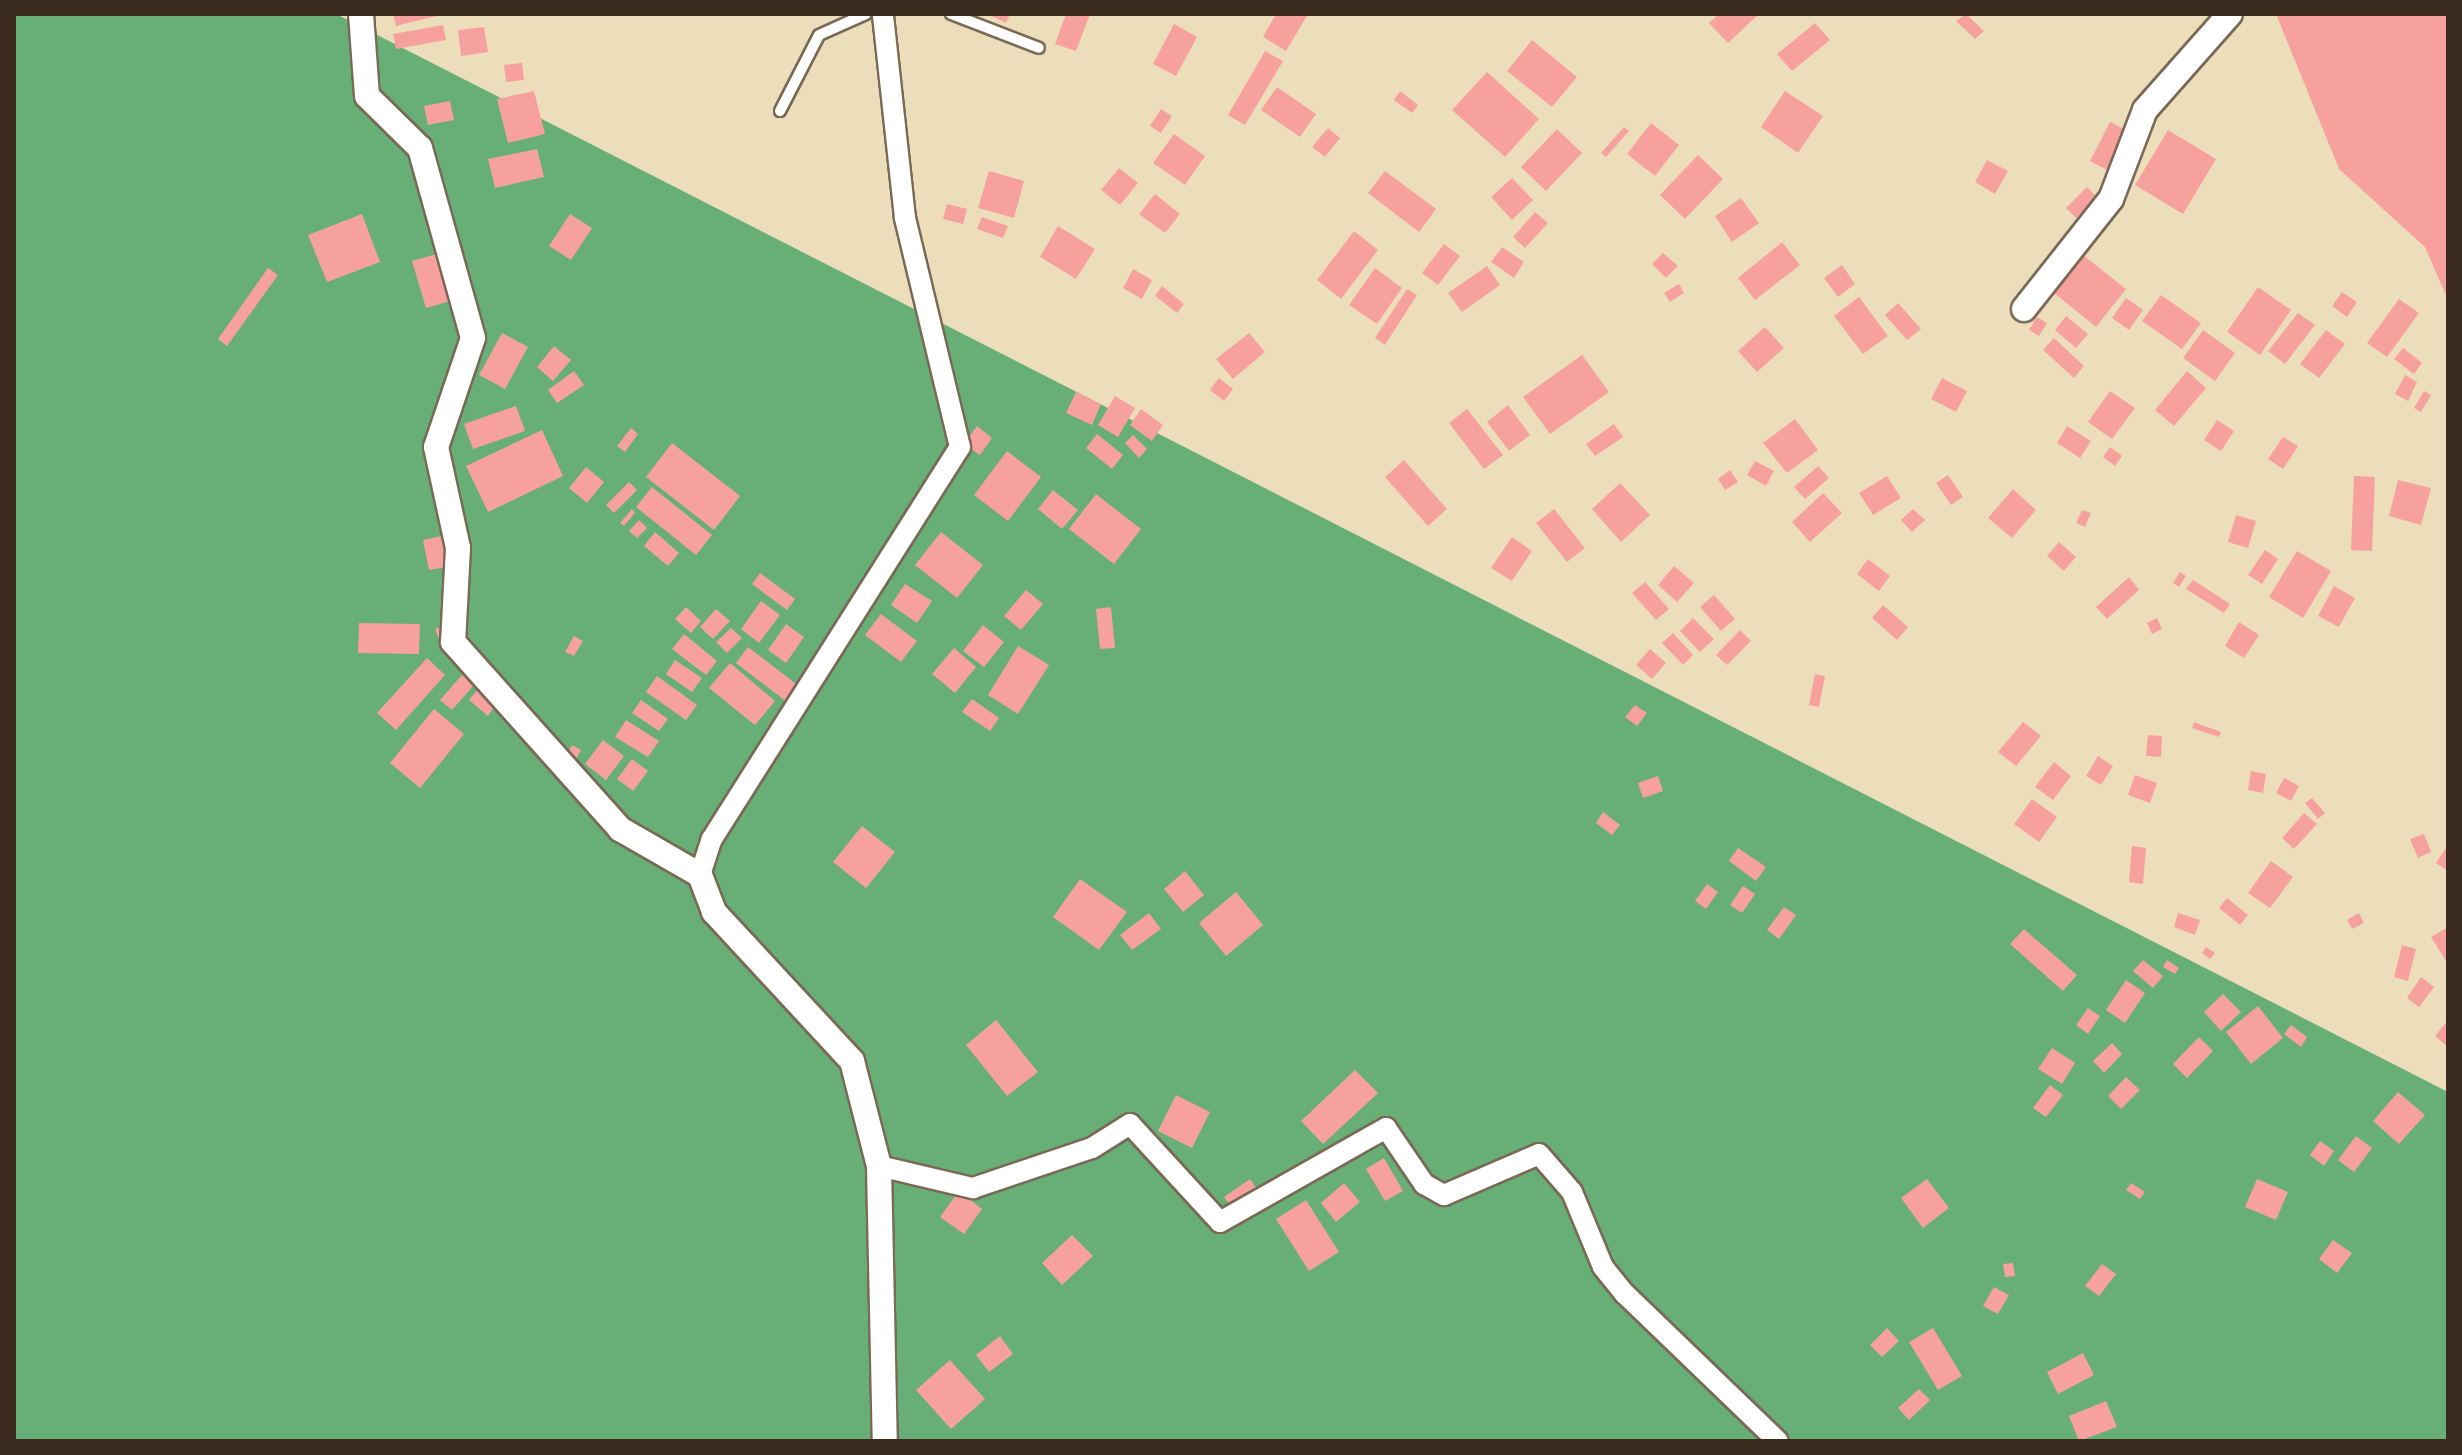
<!DOCTYPE html>
<style>
body{margin:0}
#map{position:relative;width:2462px;height:1455px;overflow:hidden;background:#ecdebb;font-family:Caveat,sans-serif}
div>[style]{position:absolute}
[style*='--x']{left:calc(var(--x)*1px);top:calc(var(--y)*1px);width:calc(var(--w)*1px);rotate:calc(var(--a)*1deg)}
.forest>*{inset:0;background:#67af76}
.building>*{inset:0;background:#f7a19f}
.roads{filter:drop-shadow(2px 0 #796955) drop-shadow(-2px 0 #796955) drop-shadow(0 2px #796955) drop-shadow(0 -2px #796955)}
.service>*{height:10px;margin:-5px;padding:0 5px;transform-origin:5px;border-radius:5px;background:#fff}
.minor>*{height:20px;margin:-10px;padding:0 10px;transform-origin:10px;border-radius:10px;background:#fff}
.tertiary>*{height:24px;margin:-12px;padding:0 12px;transform-origin:12px;border-radius:12px;background:#fff}
span{translate:-50% -50%;white-space:nowrap;text-align:center;line-height:1.15;-webkit-text-stroke:7px #f7f3e8;paint-order:stroke}
.frame{position:absolute;inset:0;border:16px solid #3b2a1e;pointer-events:none}
</style>
<div id="map">
<div class="forest">
<i style="clip-path:polygon(14px 14px,336px 14px,2448px 1092px,2448px 1441px,14px 1441px)"></i>
</div>
<div class="building">
<i style="clip-path:polygon(393px 14px,441px 14px,441px 15px,396px 26px)"></i>
<i style="clip-path:polygon(987px 14px,1010px 14px,1006px 23px)"></i>
<i style="clip-path:polygon(1066px 14px,1090px 14px,1076px 51px,1055px 44px)"></i>
<i style="clip-path:polygon(1276px 14px,1308px 14px,1286px 51px,1263px 37px)"></i>
<i style="clip-path:polygon(1719px 14px,1759px 14px,1728px 43px,1709px 23px)"></i>
<i style="clip-path:polygon(1966px 14px,1984px 31px,1975px 39px,1956px 21px)"></i>
<i style="clip-path:polygon(2276px 14px,2448px 14px,2448px 300px,2425px 247px,2339px 169px)"></i>
<i style="clip-path:polygon(1815px 23px,1830px 40px,1792px 71px,1777px 54px)"></i>
<i style="clip-path:polygon(1174px 24px,1197px 37px,1176px 76px,1153px 64px)"></i>
<i style="clip-path:polygon(443px 25px,446px 40px,396px 49px,393px 34px)"></i>
<i style="clip-path:polygon(484px 27px,488px 52px,461px 56px,458px 30px)"></i>
<i style="clip-path:polygon(1532px 40px,1577px 77px,1552px 107px,1507px 71px)"></i>
<i style="clip-path:polygon(1265px 51px,1283px 61px,1245px 125px,1228px 115px)"></i>
<i style="clip-path:polygon(522px 63px,524px 80px,506px 82px,504px 65px)"></i>
<i style="clip-path:polygon(1487px 72px,1539px 119px,1505px 157px,1452px 110px)"></i>
<i style="clip-path:polygon(1277px 87px,1316px 114px,1300px 137px,1261px 110px)"></i>
<i style="clip-path:polygon(534px 91px,545px 134px,508px 143px,497px 99px)"></i>
<i style="clip-path:polygon(1400px 91px,1418px 105px,1412px 113px,1394px 100px)"></i>
<i style="clip-path:polygon(1785px 91px,1823px 116px,1798px 153px,1761px 127px)"></i>
<i style="clip-path:polygon(450px 101px,454px 120px,428px 125px,424px 106px)"></i>
<i style="clip-path:polygon(1161px 109px,1172px 116px,1161px 133px,1150px 126px)"></i>
<i style="clip-path:polygon(2110px 122px,2129px 131px,2109px 171px,2090px 161px)"></i>
<i style="clip-path:polygon(1651px 123px,1679px 145px,1655px 176px,1627px 154px)"></i>
<i style="clip-path:polygon(1624px 127px,1629px 131px,1606px 157px,1601px 153px)"></i>
<i style="clip-path:polygon(1328px 128px,1340px 138px,1325px 157px,1312px 147px)"></i>
<i style="clip-path:polygon(1557px 129px,1582px 153px,1546px 191px,1521px 167px)"></i>
<i style="clip-path:polygon(2168px 130px,2216px 159px,2183px 214px,2135px 185px)"></i>
<i style="clip-path:polygon(1174px 134px,1205px 156px,1185px 185px,1153px 163px)"></i>
<i style="clip-path:polygon(537px 149px,544px 177px,495px 188px,488px 159px)"></i>
<i style="clip-path:polygon(1698px 155px,1723px 179px,1685px 219px,1660px 195px)"></i>
<i style="clip-path:polygon(1987px 160px,2008px 171px,1995px 194px,1975px 182px)"></i>
<i style="clip-path:polygon(1119px 168px,1138px 183px,1120px 205px,1101px 190px)"></i>
<i style="clip-path:polygon(989px 171px,1024px 181px,1014px 218px,978px 208px)"></i>
<i style="clip-path:polygon(1385px 171px,1436px 209px,1419px 232px,1368px 193px)"></i>
<i style="clip-path:polygon(1512px 178px,1533px 200px,1512px 220px,1491px 197px)"></i>
<i style="clip-path:polygon(2087px 187px,2098px 198px,2076px 218px,2066px 208px)"></i>
<i style="clip-path:polygon(1155px 194px,1180px 214px,1165px 233px,1139px 214px)"></i>
<i style="clip-path:polygon(1741px 198px,1759px 223px,1732px 242px,1715px 216px)"></i>
<i style="clip-path:polygon(947px 204px,967px 209px,963px 224px,943px 219px)"></i>
<i style="clip-path:polygon(1535px 212px,1548px 223px,1525px 248px,1513px 237px)"></i>
<i style="clip-path:polygon(362px 214px,380px 262px,327px 282px,308px 235px)"></i>
<i style="clip-path:polygon(570px 214px,592px 228px,571px 260px,549px 246px)"></i>
<i style="clip-path:polygon(982px 217px,1008px 226px,1003px 238px,977px 229px)"></i>
<i style="clip-path:polygon(1058px 226px,1095px 249px,1076px 279px,1040px 257px)"></i>
<i style="clip-path:polygon(1354px 231px,1378px 250px,1341px 299px,1317px 280px)"></i>
<i style="clip-path:polygon(1782px 242px,1800px 265px,1755px 300px,1738px 278px)"></i>
<i style="clip-path:polygon(1444px 244px,1460px 256px,1438px 285px,1422px 273px)"></i>
<i style="clip-path:polygon(1502px 247px,1524px 262px,1514px 278px,1491px 262px)"></i>
<i style="clip-path:polygon(440px 253px,454px 300px,426px 308px,412px 261px)"></i>
<i style="clip-path:polygon(1663px 253px,1678px 266px,1666px 278px,1652px 264px)"></i>
<i style="clip-path:polygon(2083px 255px,2126px 289px,2096px 327px,2053px 292px)"></i>
<i style="clip-path:polygon(1842px 265px,1855px 284px,1838px 297px,1824px 278px)"></i>
<i style="clip-path:polygon(1487px 266px,1500px 285px,1462px 312px,1448px 293px)"></i>
<i style="clip-path:polygon(268px 268px,278px 275px,227px 346px,218px 339px)"></i>
<i style="clip-path:polygon(1375px 268px,1402px 288px,1377px 324px,1349px 305px)"></i>
<i style="clip-path:polygon(1133px 269px,1152px 280px,1142px 299px,1123px 288px)"></i>
<i style="clip-path:polygon(1679px 284px,1684px 293px,1670px 302px,1664px 293px)"></i>
<i style="clip-path:polygon(1162px 286px,1184px 304px,1177px 313px,1155px 296px)"></i>
<i style="clip-path:polygon(2258px 287px,2291px 310px,2260px 355px,2227px 332px)"></i>
<i style="clip-path:polygon(1407px 289px,1417px 295px,1385px 345px,1375px 338px)"></i>
<i style="clip-path:polygon(2342px 292px,2357px 302px,2347px 317px,2332px 306px)"></i>
<i style="clip-path:polygon(2161px 295px,2201px 323px,2182px 349px,2142px 321px)"></i>
<i style="clip-path:polygon(1859px 297px,1888px 336px,1863px 354px,1834px 316px)"></i>
<i style="clip-path:polygon(2126px 298px,2143px 310px,2129px 330px,2112px 318px)"></i>
<i style="clip-path:polygon(2399px 299px,2419px 313px,2387px 357px,2367px 343px)"></i>
<i style="clip-path:polygon(1898px 303px,1921px 329px,1907px 340px,1885px 315px)"></i>
<i style="clip-path:polygon(2298px 313px,2315px 325px,2285px 364px,2268px 351px)"></i>
<i style="clip-path:polygon(2066px 316px,2088px 334px,2076px 348px,2055px 330px)"></i>
<i style="clip-path:polygon(2037px 317px,2047px 323px,2039px 336px,2029px 330px)"></i>
<i style="clip-path:polygon(1765px 327px,1784px 348px,1757px 372px,1738px 351px)"></i>
<i style="clip-path:polygon(2203px 330px,2235px 353px,2215px 381px,2183px 358px)"></i>
<i style="clip-path:polygon(2326px 330px,2345px 344px,2319px 378px,2300px 364px)"></i>
<i style="clip-path:polygon(502px 333px,528px 347px,505px 389px,479px 375px)"></i>
<i style="clip-path:polygon(1249px 333px,1265px 352px,1233px 379px,1216px 359px)"></i>
<i style="clip-path:polygon(2054px 338px,2084px 366px,2074px 378px,2043px 350px)"></i>
<i style="clip-path:polygon(554px 346px,571px 360px,553px 381px,537px 367px)"></i>
<i style="clip-path:polygon(2403px 348px,2422px 363px,2414px 374px,2394px 359px)"></i>
<i style="clip-path:polygon(1582px 355px,1609px 392px,1550px 434px,1523px 397px)"></i>
<i style="clip-path:polygon(574px 371px,584px 385px,557px 403px,548px 390px)"></i>
<i style="clip-path:polygon(2187px 371px,2206px 388px,2174px 426px,2155px 410px)"></i>
<i style="clip-path:polygon(2405px 375px,2417px 382px,2408px 401px,2395px 394px)"></i>
<i style="clip-path:polygon(1219px 378px,1233px 389px,1224px 401px,1210px 390px)"></i>
<i style="clip-path:polygon(1942px 378px,1967px 391px,1956px 412px,1931px 399px)"></i>
<i style="clip-path:polygon(2110px 391px,2135px 408px,2112px 439px,2088px 422px)"></i>
<i style="clip-path:polygon(2424px 391px,2431px 395px,2421px 412px,2414px 408px)"></i>
<i style="clip-path:polygon(1076px 392px,1101px 404px,1092px 425px,1066px 413px)"></i>
<i style="clip-path:polygon(1115px 396px,1135px 408px,1118px 437px,1098px 425px)"></i>
<i style="clip-path:polygon(1508px 405px,1530px 435px,1509px 451px,1487px 422px)"></i>
<i style="clip-path:polygon(516px 406px,525px 431px,473px 449px,464px 424px)"></i>
<i style="clip-path:polygon(1141px 409px,1163px 425px,1152px 441px,1130px 425px)"></i>
<i style="clip-path:polygon(1467px 409px,1503px 455px,1484px 469px,1449px 423px)"></i>
<i style="clip-path:polygon(1795px 419px,1818px 450px,1787px 473px,1763px 443px)"></i>
<i style="clip-path:polygon(2217px 420px,2234px 431px,2221px 451px,2204px 440px)"></i>
<i style="clip-path:polygon(1614px 424px,1623px 437px,1595px 456px,1586px 444px)"></i>
<i style="clip-path:polygon(977px 426px,992px 438px,980px 455px,964px 444px)"></i>
<i style="clip-path:polygon(2067px 426px,2091px 441px,2080px 458px,2057px 443px)"></i>
<i style="clip-path:polygon(631px 428px,638px 434px,625px 452px,617px 446px)"></i>
<i style="clip-path:polygon(542px 430px,563px 476px,488px 512px,466px 466px)"></i>
<i style="clip-path:polygon(1097px 434px,1123px 455px,1112px 469px,1086px 448px)"></i>
<i style="clip-path:polygon(1133px 435px,1147px 449px,1139px 458px,1125px 443px)"></i>
<i style="clip-path:polygon(2283px 437px,2298px 446px,2283px 469px,2268px 459px)"></i>
<i style="clip-path:polygon(672px 443px,740px 496px,714px 530px,646px 477px)"></i>
<i style="clip-path:polygon(2110px 447px,2122px 456px,2115px 466px,2103px 457px)"></i>
<i style="clip-path:polygon(1007px 451px,1041px 477px,1008px 521px,974px 495px)"></i>
<i style="clip-path:polygon(1404px 460px,1447px 509px,1428px 526px,1385px 477px)"></i>
<i style="clip-path:polygon(1755px 461px,1774px 471px,1766px 486px,1747px 475px)"></i>
<i style="clip-path:polygon(1818px 466px,1829px 478px,1805px 499px,1794px 487px)"></i>
<i style="clip-path:polygon(586px 467px,604px 482px,587px 503px,569px 488px)"></i>
<i style="clip-path:polygon(1730px 470px,1738px 482px,1725px 490px,1718px 479px)"></i>
<i style="clip-path:polygon(1948px 475px,1963px 497px,1951px 505px,1936px 483px)"></i>
<i style="clip-path:polygon(1887px 476px,1901px 498px,1873px 515px,1859px 493px)"></i>
<i style="clip-path:polygon(2354px 476px,2375px 477px,2372px 551px,2351px 550px)"></i>
<i style="clip-path:polygon(2398px 480px,2431px 488px,2421px 525px,2389px 516px)"></i>
<i style="clip-path:polygon(629px 482px,637px 490px,614px 513px,606px 505px)"></i>
<i style="clip-path:polygon(1620px 483px,1650px 515px,1621px 542px,1592px 509px)"></i>
<i style="clip-path:polygon(652px 487px,712px 535px,696px 555px,636px 507px)"></i>
<i style="clip-path:polygon(2013px 489px,2036px 510px,2012px 538px,1988px 518px)"></i>
<i style="clip-path:polygon(1053px 490px,1078px 510px,1062px 529px,1038px 509px)"></i>
<i style="clip-path:polygon(1823px 493px,1842px 513px,1810px 542px,1792px 522px)"></i>
<i style="clip-path:polygon(1096px 494px,1141px 529px,1114px 564px,1069px 529px)"></i>
<i style="clip-path:polygon(632px 509px,635px 513px,624px 526px,620px 523px)"></i>
<i style="clip-path:polygon(1554px 509px,1585px 548px,1567px 562px,1536px 523px)"></i>
<i style="clip-path:polygon(1913px 509px,1925px 520px,1912px 532px,1901px 520px)"></i>
<i style="clip-path:polygon(2082px 510px,2091px 513px,2085px 527px,2076px 523px)"></i>
<i style="clip-path:polygon(2236px 515px,2256px 521px,2248px 548px,2228px 542px)"></i>
<i style="clip-path:polygon(639px 520px,647px 528px,637px 538px,629px 531px)"></i>
<i style="clip-path:polygon(655px 532px,679px 553px,668px 566px,644px 546px)"></i>
<i style="clip-path:polygon(941px 532px,983px 565px,957px 598px,915px 565px)"></i>
<i style="clip-path:polygon(447px 535px,452px 566px,429px 570px,423px 540px)"></i>
<i style="clip-path:polygon(1512px 537px,1532px 551px,1512px 581px,1491px 568px)"></i>
<i style="clip-path:polygon(2059px 542px,2076px 557px,2064px 571px,2047px 556px)"></i>
<i style="clip-path:polygon(2265px 550px,2278px 559px,2262px 584px,2248px 575px)"></i>
<i style="clip-path:polygon(2297px 551px,2331px 571px,2303px 618px,2269px 597px)"></i>
<i style="clip-path:polygon(1868px 559px,1890px 576px,1879px 591px,1857px 574px)"></i>
<i style="clip-path:polygon(1674px 566px,1694px 583px,1677px 602px,1658px 585px)"></i>
<i style="clip-path:polygon(2180px 572px,2186px 576px,2179px 587px,2173px 583px)"></i>
<i style="clip-path:polygon(760px 573px,795px 599px,787px 610px,752px 584px)"></i>
<i style="clip-path:polygon(2129px 577px,2139px 590px,2107px 619px,2096px 607px)"></i>
<i style="clip-path:polygon(2193px 580px,2230px 604px,2224px 613px,2186px 589px)"></i>
<i style="clip-path:polygon(1645px 582px,1669px 609px,1656px 620px,1632px 593px)"></i>
<i style="clip-path:polygon(905px 584px,932px 601px,917px 623px,891px 605px)"></i>
<i style="clip-path:polygon(2334px 586px,2355px 598px,2339px 627px,2318px 616px)"></i>
<i style="clip-path:polygon(1026px 590px,1043px 604px,1021px 630px,1004px 616px)"></i>
<i style="clip-path:polygon(1714px 595px,1735px 619px,1721px 631px,1700px 607px)"></i>
<i style="clip-path:polygon(761px 601px,780px 615px,759px 643px,741px 629px)"></i>
<i style="clip-path:polygon(1883px 605px,1908px 627px,1897px 640px,1872px 618px)"></i>
<i style="clip-path:polygon(686px 607px,701px 621px,691px 633px,675px 619px)"></i>
<i style="clip-path:polygon(1111px 607px,1115px 648px,1100px 649px,1096px 609px)"></i>
<i style="clip-path:polygon(716px 609px,730px 621px,713px 639px,700px 627px)"></i>
<i style="clip-path:polygon(881px 614px,917px 641px,901px 662px,865px 635px)"></i>
<i style="clip-path:polygon(1693px 618px,1714px 639px,1700px 652px,1680px 631px)"></i>
<i style="clip-path:polygon(2157px 618px,2162px 629px,2152px 634px,2147px 623px)"></i>
<i style="clip-path:polygon(2239px 622px,2259px 635px,2244px 658px,2225px 646px)"></i>
<i style="clip-path:polygon(359px 623px,420px 624px,419px 654px,358px 653px)"></i>
<i style="clip-path:polygon(449px 623px,457px 646px,444px 651px,435px 629px)"></i>
<i style="clip-path:polygon(786px 624px,804px 637px,786px 663px,768px 650px)"></i>
<i style="clip-path:polygon(983px 625px,1004px 642px,984px 667px,963px 651px)"></i>
<i style="clip-path:polygon(731px 628px,742px 638px,727px 653px,716px 642px)"></i>
<i style="clip-path:polygon(1740px 630px,1751px 641px,1727px 665px,1716px 655px)"></i>
<i style="clip-path:polygon(1673px 633px,1693px 655px,1683px 665px,1662px 643px)"></i>
<i style="clip-path:polygon(684px 634px,717px 661px,706px 675px,672px 649px)"></i>
<i style="clip-path:polygon(574px 636px,583px 641px,574px 656px,565px 652px)"></i>
<i style="clip-path:polygon(1018px 646px,1049px 665px,1018px 714px,988px 695px)"></i>
<i style="clip-path:polygon(748px 647px,799px 686px,787px 702px,736px 663px)"></i>
<i style="clip-path:polygon(954px 648px,976px 667px,955px 693px,932px 674px)"></i>
<i style="clip-path:polygon(1650px 649px,1666px 663px,1652px 679px,1636px 665px)"></i>
<i style="clip-path:polygon(427px 658px,445px 675px,396px 730px,377px 713px)"></i>
<i style="clip-path:polygon(675px 660px,702px 678px,692px 692px,666px 674px)"></i>
<i style="clip-path:polygon(730px 663px,775px 701px,755px 725px,709px 688px)"></i>
<i style="clip-path:polygon(1815px 674px,1825px 676px,1819px 707px,1809px 705px)"></i>
<i style="clip-path:polygon(462px 675px,474px 685px,452px 710px,440px 700px)"></i>
<i style="clip-path:polygon(657px 676px,697px 705px,686px 720px,646px 692px)"></i>
<i style="clip-path:polygon(478px 689px,497px 703px,488px 716px,469px 700px)"></i>
<i style="clip-path:polygon(972px 699px,999px 718px,990px 731px,962px 712px)"></i>
<i style="clip-path:polygon(641px 700px,668px 719px,659px 731px,632px 713px)"></i>
<i style="clip-path:polygon(1635px 705px,1647px 713px,1637px 726px,1625px 717px)"></i>
<i style="clip-path:polygon(434px 709px,464px 734px,420px 788px,390px 763px)"></i>
<i style="clip-path:polygon(626px 720px,659px 741px,648px 757px,615px 737px)"></i>
<i style="clip-path:polygon(2023px 722px,2041px 736px,2016px 766px,1998px 752px)"></i>
<i style="clip-path:polygon(2194px 722px,2221px 732px,2219px 737px,2192px 728px)"></i>
<i style="clip-path:polygon(2148px 735px,2162px 736px,2161px 757px,2146px 756px)"></i>
<i style="clip-path:polygon(603px 740px,624px 756px,606px 780px,585px 764px)"></i>
<i style="clip-path:polygon(572px 745px,581px 750px,574px 762px,565px 757px)"></i>
<i style="clip-path:polygon(2098px 756px,2113px 766px,2101px 785px,2086px 776px)"></i>
<i style="clip-path:polygon(632px 759px,648px 771px,633px 791px,617px 779px)"></i>
<i style="clip-path:polygon(2054px 762px,2071px 776px,2053px 800px,2035px 787px)"></i>
<i style="clip-path:polygon(2251px 771px,2266px 774px,2263px 793px,2248px 790px)"></i>
<i style="clip-path:polygon(2135px 775px,2157px 783px,2150px 803px,2128px 795px)"></i>
<i style="clip-path:polygon(1658px 776px,1663px 791px,1643px 798px,1638px 783px)"></i>
<i style="clip-path:polygon(2284px 778px,2299px 786px,2291px 801px,2276px 793px)"></i>
<i style="clip-path:polygon(2312px 798px,2325px 813px,2318px 819px,2305px 803px)"></i>
<i style="clip-path:polygon(2032px 799px,2057px 817px,2039px 842px,2014px 824px)"></i>
<i style="clip-path:polygon(1603px 812px,1620px 825px,1612px 835px,1596px 823px)"></i>
<i style="clip-path:polygon(2304px 813px,2317px 824px,2294px 849px,2282px 838px)"></i>
<i style="clip-path:polygon(862px 826px,895px 852px,866px 888px,833px 862px)"></i>
<i style="clip-path:polygon(2424px 834px,2431px 852px,2418px 858px,2410px 839px)"></i>
<i style="clip-path:polygon(2448px 845px,2448px 871px,2436px 863px)"></i>
<i style="clip-path:polygon(2132px 846px,2146px 848px,2143px 884px,2129px 882px)"></i>
<i style="clip-path:polygon(1738px 848px,1766px 867px,1756px 881px,1729px 861px)"></i>
<i style="clip-path:polygon(2271px 861px,2293px 877px,2270px 908px,2248px 893px)"></i>
<i style="clip-path:polygon(1185px 871px,1204px 895px,1183px 912px,1164px 889px)"></i>
<i style="clip-path:polygon(1080px 879px,1127px 912px,1099px 950px,1053px 917px)"></i>
<i style="clip-path:polygon(1707px 884px,1718px 892px,1706px 909px,1695px 901px)"></i>
<i style="clip-path:polygon(1743px 886px,1755px 894px,1742px 913px,1730px 905px)"></i>
<i style="clip-path:polygon(1236px 892px,1263px 925px,1226px 956px,1199px 923px)"></i>
<i style="clip-path:polygon(2227px 898px,2248px 915px,2240px 925px,2219px 908px)"></i>
<i style="clip-path:polygon(1784px 907px,1796px 915px,1779px 939px,1767px 930px)"></i>
<i style="clip-path:polygon(1149px 913px,1161px 929px,1132px 950px,1120px 935px)"></i>
<i style="clip-path:polygon(2178px 913px,2200px 920px,2195px 935px,2174px 927px)"></i>
<i style="clip-path:polygon(2359px 913px,2364px 923px,2352px 929px,2347px 920px)"></i>
<i style="clip-path:polygon(2448px 927px,2448px 960px,2446px 961px,2431px 937px)"></i>
<i style="clip-path:polygon(2024px 929px,2077px 975px,2063px 991px,2010px 944px)"></i>
<i style="clip-path:polygon(2402px 945px,2416px 949px,2408px 981px,2394px 977px)"></i>
<i style="clip-path:polygon(2206px 947px,2215px 953px,2210px 959px,2202px 953px)"></i>
<i style="clip-path:polygon(2143px 960px,2163px 976px,2153px 988px,2133px 971px)"></i>
<i style="clip-path:polygon(2167px 960px,2179px 968px,2175px 974px,2163px 967px)"></i>
<i style="clip-path:polygon(2421px 977px,2434px 987px,2419px 1007px,2407px 998px)"></i>
<i style="clip-path:polygon(2126px 980px,2145px 993px,2125px 1023px,2106px 1010px)"></i>
<i style="clip-path:polygon(2223px 994px,2241px 1012px,2221px 1031px,2204px 1012px)"></i>
<i style="clip-path:polygon(2258px 1006px,2283px 1038px,2251px 1064px,2226px 1032px)"></i>
<i style="clip-path:polygon(2088px 1008px,2100px 1016px,2088px 1034px,2076px 1025px)"></i>
<i style="clip-path:polygon(996px 1020px,1038px 1072px,1007px 1096px,966px 1045px)"></i>
<i style="clip-path:polygon(2448px 1020px,2448px 1047px,2435px 1036px)"></i>
<i style="clip-path:polygon(2291px 1025px,2307px 1037px,2301px 1047px,2284px 1034px)"></i>
<i style="clip-path:polygon(2199px 1037px,2213px 1051px,2187px 1078px,2173px 1064px)"></i>
<i style="clip-path:polygon(2112px 1043px,2122px 1054px,2104px 1073px,2093px 1061px)"></i>
<i style="clip-path:polygon(2052px 1048px,2075px 1063px,2062px 1084px,2038px 1069px)"></i>
<i style="clip-path:polygon(1355px 1070px,1378px 1093px,1323px 1144px,1301px 1121px)"></i>
<i style="clip-path:polygon(2126px 1077px,2140px 1090px,2121px 1109px,2108px 1096px)"></i>
<i style="clip-path:polygon(2050px 1085px,2063px 1095px,2046px 1117px,2033px 1108px)"></i>
<i style="clip-path:polygon(2398px 1092px,2425px 1115px,2399px 1144px,2373px 1121px)"></i>
<i style="clip-path:polygon(1176px 1095px,1210px 1112px,1192px 1148px,1158px 1131px)"></i>
<i style="clip-path:polygon(2356px 1136px,2372px 1148px,2354px 1172px,2338px 1160px)"></i>
<i style="clip-path:polygon(2320px 1141px,2334px 1151px,2324px 1166px,2310px 1155px)"></i>
<i style="clip-path:polygon(1384px 1158px,1403px 1191px,1385px 1201px,1366px 1169px)"></i>
<i style="clip-path:polygon(1250px 1179px,1259px 1192px,1234px 1211px,1224px 1197px)"></i>
<i style="clip-path:polygon(1927px 1179px,1949px 1208px,1923px 1228px,1901px 1198px)"></i>
<i style="clip-path:polygon(2257px 1179px,2288px 1192px,2276px 1220px,2245px 1207px)"></i>
<i style="clip-path:polygon(1344px 1183px,1360px 1202px,1336px 1222px,1321px 1203px)"></i>
<i style="clip-path:polygon(2131px 1183px,2145px 1192px,2140px 1199px,2126px 1190px)"></i>
<i style="clip-path:polygon(959px 1191px,982px 1209px,964px 1234px,940px 1217px)"></i>
<i style="clip-path:polygon(1306px 1200px,1339px 1252px,1309px 1271px,1276px 1219px)"></i>
<i style="clip-path:polygon(1072px 1235px,1093px 1256px,1062px 1285px,1042px 1263px)"></i>
<i style="clip-path:polygon(2333px 1240px,2352px 1253px,2337px 1273px,2319px 1259px)"></i>
<i style="clip-path:polygon(2013px 1263px,2015px 1276px,2005px 1277px,2003px 1264px)"></i>
<i style="clip-path:polygon(2102px 1264px,2116px 1274px,2099px 1296px,2085px 1286px)"></i>
<i style="clip-path:polygon(1994px 1287px,2009px 1295px,1998px 1314px,1983px 1306px)"></i>
<i style="clip-path:polygon(1887px 1328px,1899px 1341px,1882px 1357px,1870px 1345px)"></i>
<i style="clip-path:polygon(1933px 1328px,1962px 1376px,1938px 1390px,1909px 1342px)"></i>
<i style="clip-path:polygon(1000px 1336px,1013px 1354px,989px 1372px,976px 1355px)"></i>
<i style="clip-path:polygon(2083px 1353px,2094px 1375px,2058px 1394px,2047px 1372px)"></i>
<i style="clip-path:polygon(950px 1360px,985px 1399px,951px 1429px,916px 1390px)"></i>
<i style="clip-path:polygon(1919px 1389px,1930px 1400px,1909px 1420px,1898px 1408px)"></i>
<i style="clip-path:polygon(2106px 1401px,2117px 1427px,2079px 1441px,2069px 1416px)"></i>
</div>
<div class="roads">
<div class="service">
<i style="--x:951;--y:14;--w:94;--a:21.1"></i>
<i style="--x:780;--y:111;--w:85;--a:-62.8"></i>
<i style="--x:819;--y:35;--w:51;--a:-24.1"></i>
</div>
<div class="minor">
<i style="--x:700;--y:875;--w:38;--a:-72"></i>
<i style="--x:712;--y:839;--w:464;--a:-57.7"></i>
<i style="--x:960;--y:447;--w:236;--a:-103.5"></i>
<i style="--x:905;--y:218;--w:205;--a:-96.2"></i>
<i style="--x:879;--y:1166;--w:97;--a:13.2"></i>
<i style="--x:973;--y:1188;--w:126;--a:-18.6"></i>
<i style="--x:1092;--y:1148;--w:45;--a:-32.3"></i>
<i style="--x:1130;--y:1124;--w:133;--a:47.4"></i>
<i style="--x:1220;--y:1222;--w:191;--a:-29.5"></i>
<i style="--x:1386;--y:1128;--w:68;--a:55.8"></i>
<i style="--x:1424;--y:1184;--w:23;--a:29"></i>
<i style="--x:1444;--y:1195;--w:103;--a:-23.3"></i>
<i style="--x:1539;--y:1154;--w:50;--a:49"></i>
<i style="--x:1572;--y:1192;--w:81;--a:67.5"></i>
<i style="--x:1603;--y:1267;--w:35;--a:51"></i>
<i style="--x:1625;--y:1294;--w:212;--a:43.9"></i>
</div>
<div class="tertiary">
<i style="--x:361;--y:14;--w:82;--a:85.8"></i>
<i style="--x:367;--y:96;--w:74;--a:44.5"></i>
<i style="--x:420;--y:148;--w:197;--a:74.4"></i>
<i style="--x:473;--y:338;--w:115;--a:108.7"></i>
<i style="--x:436;--y:447;--w:103;--a:77.7"></i>
<i style="--x:458;--y:548;--w:94;--a:93"></i>
<i style="--x:453;--y:642;--w:251;--a:48.2"></i>
<i style="--x:620;--y:829;--w:92;--a:29.9"></i>
<i style="--x:700;--y:875;--w:40;--a:69"></i>
<i style="--x:714;--y:912;--w:203;--a:47.2"></i>
<i style="--x:852;--y:1061;--w:108;--a:75.6"></i>
<i style="--x:879;--y:1166;--w:275;--a:88.8"></i>
<i style="--x:2024;--y:309;--w:140;--a:-51.7"></i>
<i style="--x:2111;--y:199;--w:95;--a:-69.1"></i>
<i style="--x:2145;--y:110;--w:128;--a:-48.5"></i>
</div>
</div>
<div class="frame"></div>
</div>
